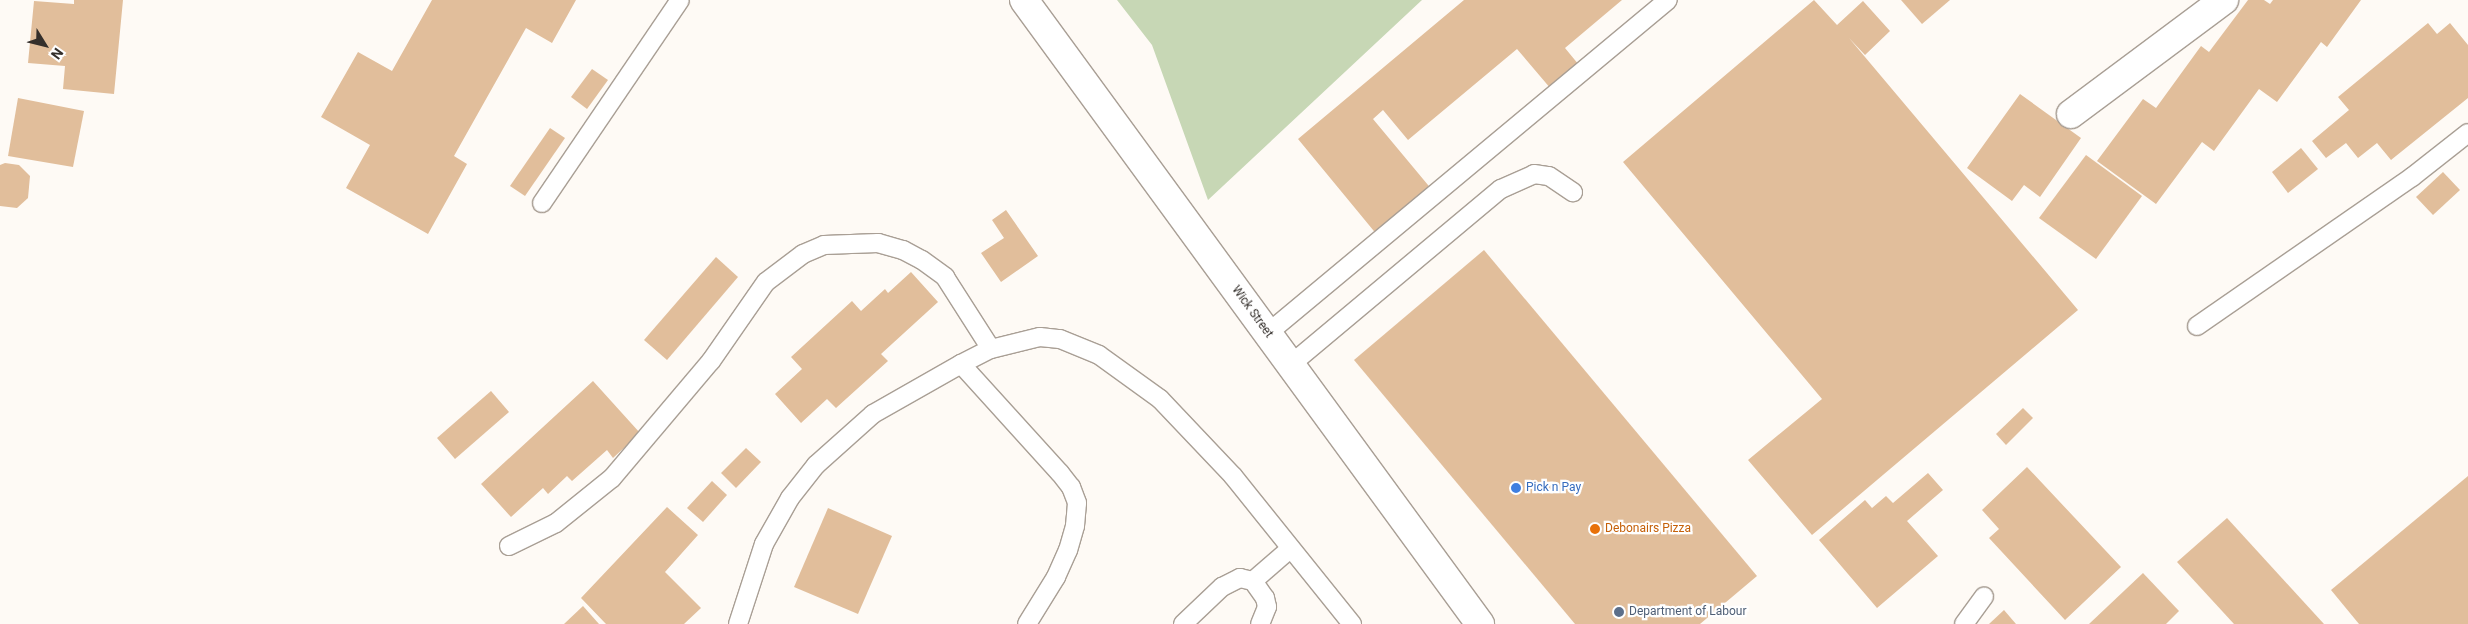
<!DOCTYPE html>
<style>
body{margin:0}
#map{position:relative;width:2468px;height:624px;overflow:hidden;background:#fefaf5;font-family:Roboto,sans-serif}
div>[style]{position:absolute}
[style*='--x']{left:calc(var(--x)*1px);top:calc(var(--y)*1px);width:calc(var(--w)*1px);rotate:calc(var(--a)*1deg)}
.green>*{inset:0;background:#c7d7b5}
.building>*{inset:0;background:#e1be9b}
.roads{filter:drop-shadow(1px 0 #a99f95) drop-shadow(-1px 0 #a99f95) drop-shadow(0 1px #a99f95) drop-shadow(0 -1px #a99f95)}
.service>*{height:18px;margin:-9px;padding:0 9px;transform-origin:9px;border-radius:9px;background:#fff}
.minor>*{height:28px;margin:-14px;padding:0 14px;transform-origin:14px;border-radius:14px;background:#fff}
.dots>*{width:14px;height:14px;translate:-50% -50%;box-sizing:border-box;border:2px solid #fff;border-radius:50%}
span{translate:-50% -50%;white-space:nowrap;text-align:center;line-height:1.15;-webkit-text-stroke:4.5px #fff;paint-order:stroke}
.street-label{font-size:12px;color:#342f2b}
.shop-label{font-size:12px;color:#366cbe}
.left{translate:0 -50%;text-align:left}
.food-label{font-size:12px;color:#c56008}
.service-label{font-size:12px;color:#4e5e75}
.north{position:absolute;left:20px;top:20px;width:50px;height:50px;-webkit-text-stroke:4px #fff;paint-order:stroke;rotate:126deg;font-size:14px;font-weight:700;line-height:20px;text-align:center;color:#342f2b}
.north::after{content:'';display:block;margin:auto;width:18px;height:22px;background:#342f2b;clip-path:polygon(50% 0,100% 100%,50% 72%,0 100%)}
</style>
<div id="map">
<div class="green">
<i style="clip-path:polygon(1117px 0,1422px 0,1208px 200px,1152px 45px)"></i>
</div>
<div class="building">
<i style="clip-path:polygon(74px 0,123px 0,114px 94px,63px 89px,65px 66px,28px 63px,34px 1px,74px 4px)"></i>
<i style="clip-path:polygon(432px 0,576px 0,552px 43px,526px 28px,454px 156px,467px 164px,428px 234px,346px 188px,370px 145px,321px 117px,358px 52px,392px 71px)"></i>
<i style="clip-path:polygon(1464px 0,1622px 0,1565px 48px,1579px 65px,1551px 89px,1517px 49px,1408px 140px,1383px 110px,1373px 119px,1433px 191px,1378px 236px,1298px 139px)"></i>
<i style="clip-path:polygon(1814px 0,1837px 25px,1863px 1px,1890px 31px,1865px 55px,1849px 38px,2078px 310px,1812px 535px,1748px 460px,1822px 399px,1623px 162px)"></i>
<i style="clip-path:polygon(1901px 0,1950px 0,1922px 24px)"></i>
<i style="clip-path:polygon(2248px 0,2264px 0,2270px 4px,2273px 0,2361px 0,2327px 47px,2321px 42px,2277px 102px,2259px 89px,2214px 151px,2202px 142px,2156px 204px,2097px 161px,2143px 99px,2156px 108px,2201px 46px,2209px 52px)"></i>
<i style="clip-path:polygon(2428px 23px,2437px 34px,2450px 23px,2468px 45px,2468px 98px,2391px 160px,2377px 143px,2358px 158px,2346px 143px,2326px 158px,2312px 141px,2349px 110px,2338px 97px)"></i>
<i style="clip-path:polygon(592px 69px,608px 80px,587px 109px,571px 97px)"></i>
<i style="clip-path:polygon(2020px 94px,2081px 138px,2040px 197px,2024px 185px,2012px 201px,1967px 168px)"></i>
<i style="clip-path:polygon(18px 98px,84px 111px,73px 167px,8px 156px)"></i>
<i style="clip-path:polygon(550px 128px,565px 138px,525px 196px,510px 186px)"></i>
<i style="clip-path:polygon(2301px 148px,2318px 169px,2288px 193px,2272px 172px)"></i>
<i style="clip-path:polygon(2086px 155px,2142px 196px,2096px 259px,2039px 218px)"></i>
<i style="clip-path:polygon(5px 163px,19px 165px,30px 176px,28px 198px,17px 208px,0 206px,0 165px)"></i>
<i style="clip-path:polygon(2443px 172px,2460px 190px,2433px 215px,2416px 197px)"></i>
<i style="clip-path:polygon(1006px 210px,1038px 256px,1001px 282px,981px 253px,1004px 238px,992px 220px)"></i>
<i style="clip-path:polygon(1484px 250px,1757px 576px,1700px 624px,1575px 624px,1354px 360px)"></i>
<i style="clip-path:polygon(716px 257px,738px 277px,667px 360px,644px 340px)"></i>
<i style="clip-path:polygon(911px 272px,938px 302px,881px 354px,888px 361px,836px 408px,827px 399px,801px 423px,775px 394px,802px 369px,791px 357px,852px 301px,861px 311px,885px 289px,888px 293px)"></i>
<i style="clip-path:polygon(593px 381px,640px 433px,613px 458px,607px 450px,572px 481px,567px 476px,548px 494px,543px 488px,511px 517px,481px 484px)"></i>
<i style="clip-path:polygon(491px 391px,509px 412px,455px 459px,437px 438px)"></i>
<i style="clip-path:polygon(2023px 408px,2033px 418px,2006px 445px,1996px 434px)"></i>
<i style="clip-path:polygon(746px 448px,761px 462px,736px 488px,721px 473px)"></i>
<i style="clip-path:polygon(2027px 467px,2121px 567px,2065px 620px,1989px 538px,1999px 529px,1982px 510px)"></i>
<i style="clip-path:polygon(1928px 473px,1943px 490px,1907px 521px,1938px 556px,1877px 608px,1819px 540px,1865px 500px,1872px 508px,1886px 496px,1893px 503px)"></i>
<i style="clip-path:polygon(2468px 476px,2468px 624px,2359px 624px,2331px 590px)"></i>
<i style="clip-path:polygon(712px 481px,727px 495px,703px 522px,687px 508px)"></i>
<i style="clip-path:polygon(667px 507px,698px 535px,665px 572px,701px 608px,684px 624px,606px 624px,581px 598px)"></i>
<i style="clip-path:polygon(828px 508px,892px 536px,858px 614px,794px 587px)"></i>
<i style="clip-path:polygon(2227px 518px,2324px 624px,2234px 624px,2177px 562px)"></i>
<i style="clip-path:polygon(2143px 573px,2179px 611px,2166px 624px,2089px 624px)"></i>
<i style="clip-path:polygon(583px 606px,599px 624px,564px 624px)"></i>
<i style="clip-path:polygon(2004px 610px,2016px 624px,1989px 624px)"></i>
</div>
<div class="roads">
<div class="service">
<i style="--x:542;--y:203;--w:245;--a:-55.8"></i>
<i style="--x:2197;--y:326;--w:262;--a:-34.7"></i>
<i style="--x:2412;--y:177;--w:71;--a:-38.2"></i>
<i style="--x:1268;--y:333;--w:520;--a:-39.78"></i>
<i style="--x:961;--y:364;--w:147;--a:47.8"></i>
<i style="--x:1060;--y:473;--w:18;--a:52"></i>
<i style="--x:1071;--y:487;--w:17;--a:69"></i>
<i style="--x:1077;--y:503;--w:23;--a:95"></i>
<i style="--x:1075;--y:526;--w:25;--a:106"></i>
<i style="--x:1068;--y:550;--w:30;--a:114"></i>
<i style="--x:1056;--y:577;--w:55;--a:121.7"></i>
<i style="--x:1289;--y:366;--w:276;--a:-39.9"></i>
<i style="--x:1501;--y:189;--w:36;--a:-24"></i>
<i style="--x:1534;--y:174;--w:15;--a:8"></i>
<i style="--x:1549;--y:176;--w:29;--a:34"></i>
<i style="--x:509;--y:546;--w:52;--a:-26.1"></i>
<i style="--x:556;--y:523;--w:72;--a:-38.8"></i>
<i style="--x:612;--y:478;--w:153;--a:-49.8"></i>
<i style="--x:711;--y:361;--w:96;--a:-55.2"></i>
<i style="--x:766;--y:282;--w:46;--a:-37.1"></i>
<i style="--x:803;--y:254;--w:23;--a:-23"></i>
<i style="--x:824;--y:245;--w:54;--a:-2.1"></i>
<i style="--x:878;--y:243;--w:26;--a:16"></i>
<i style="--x:903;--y:250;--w:21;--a:28"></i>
<i style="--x:922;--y:260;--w:29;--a:36"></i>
<i style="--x:945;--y:277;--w:85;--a:57.4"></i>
<i style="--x:1253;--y:581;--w:49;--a:-40.9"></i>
<i style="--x:738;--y:624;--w:84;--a:-72"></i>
<i style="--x:764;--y:544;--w:53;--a:-60.5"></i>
<i style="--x:790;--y:498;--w:42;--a:-51.8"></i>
<i style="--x:816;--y:465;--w:76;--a:-41.8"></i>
<i style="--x:873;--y:414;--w:101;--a:-29.6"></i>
<i style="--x:961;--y:364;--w:34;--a:-27"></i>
<i style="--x:991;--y:349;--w:50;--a:-13.8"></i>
<i style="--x:1040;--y:337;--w:20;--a:6"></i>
<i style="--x:1060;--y:339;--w:42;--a:22.3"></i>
<i style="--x:1099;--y:355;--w:75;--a:35.8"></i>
<i style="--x:1160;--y:399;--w:106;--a:46.5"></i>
<i style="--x:1233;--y:476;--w:190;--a:51.2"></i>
<i style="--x:1183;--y:624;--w:54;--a:-43.5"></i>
<i style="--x:1222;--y:587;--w:20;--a:-27"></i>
<i style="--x:1240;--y:578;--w:13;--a:13"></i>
<i style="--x:1253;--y:581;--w:21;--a:55"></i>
<i style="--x:1265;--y:598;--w:9;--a:77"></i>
<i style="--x:1267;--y:607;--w:18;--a:112"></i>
<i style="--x:1964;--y:624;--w:34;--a:-54"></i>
</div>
<div class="minor">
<i style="--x:1024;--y:0;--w:773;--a:53.84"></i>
<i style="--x:2071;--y:114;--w:191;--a:-36.7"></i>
</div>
</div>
<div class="dots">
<i style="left:1516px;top:488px;background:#3f7fe0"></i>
<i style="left:1595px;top:529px;background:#e8710a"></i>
<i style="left:1619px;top:612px;background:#5c6f8a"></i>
</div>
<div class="street-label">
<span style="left:1252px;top:312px;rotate:54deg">Wick Street</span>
</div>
<div class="shop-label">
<span class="left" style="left:1526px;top:488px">Pick n Pay</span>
</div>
<div class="food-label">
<span class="left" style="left:1605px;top:529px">Debonairs Pizza</span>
</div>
<div class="service-label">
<span class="left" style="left:1629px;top:612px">Department of Labour</span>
</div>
<div class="north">N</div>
</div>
